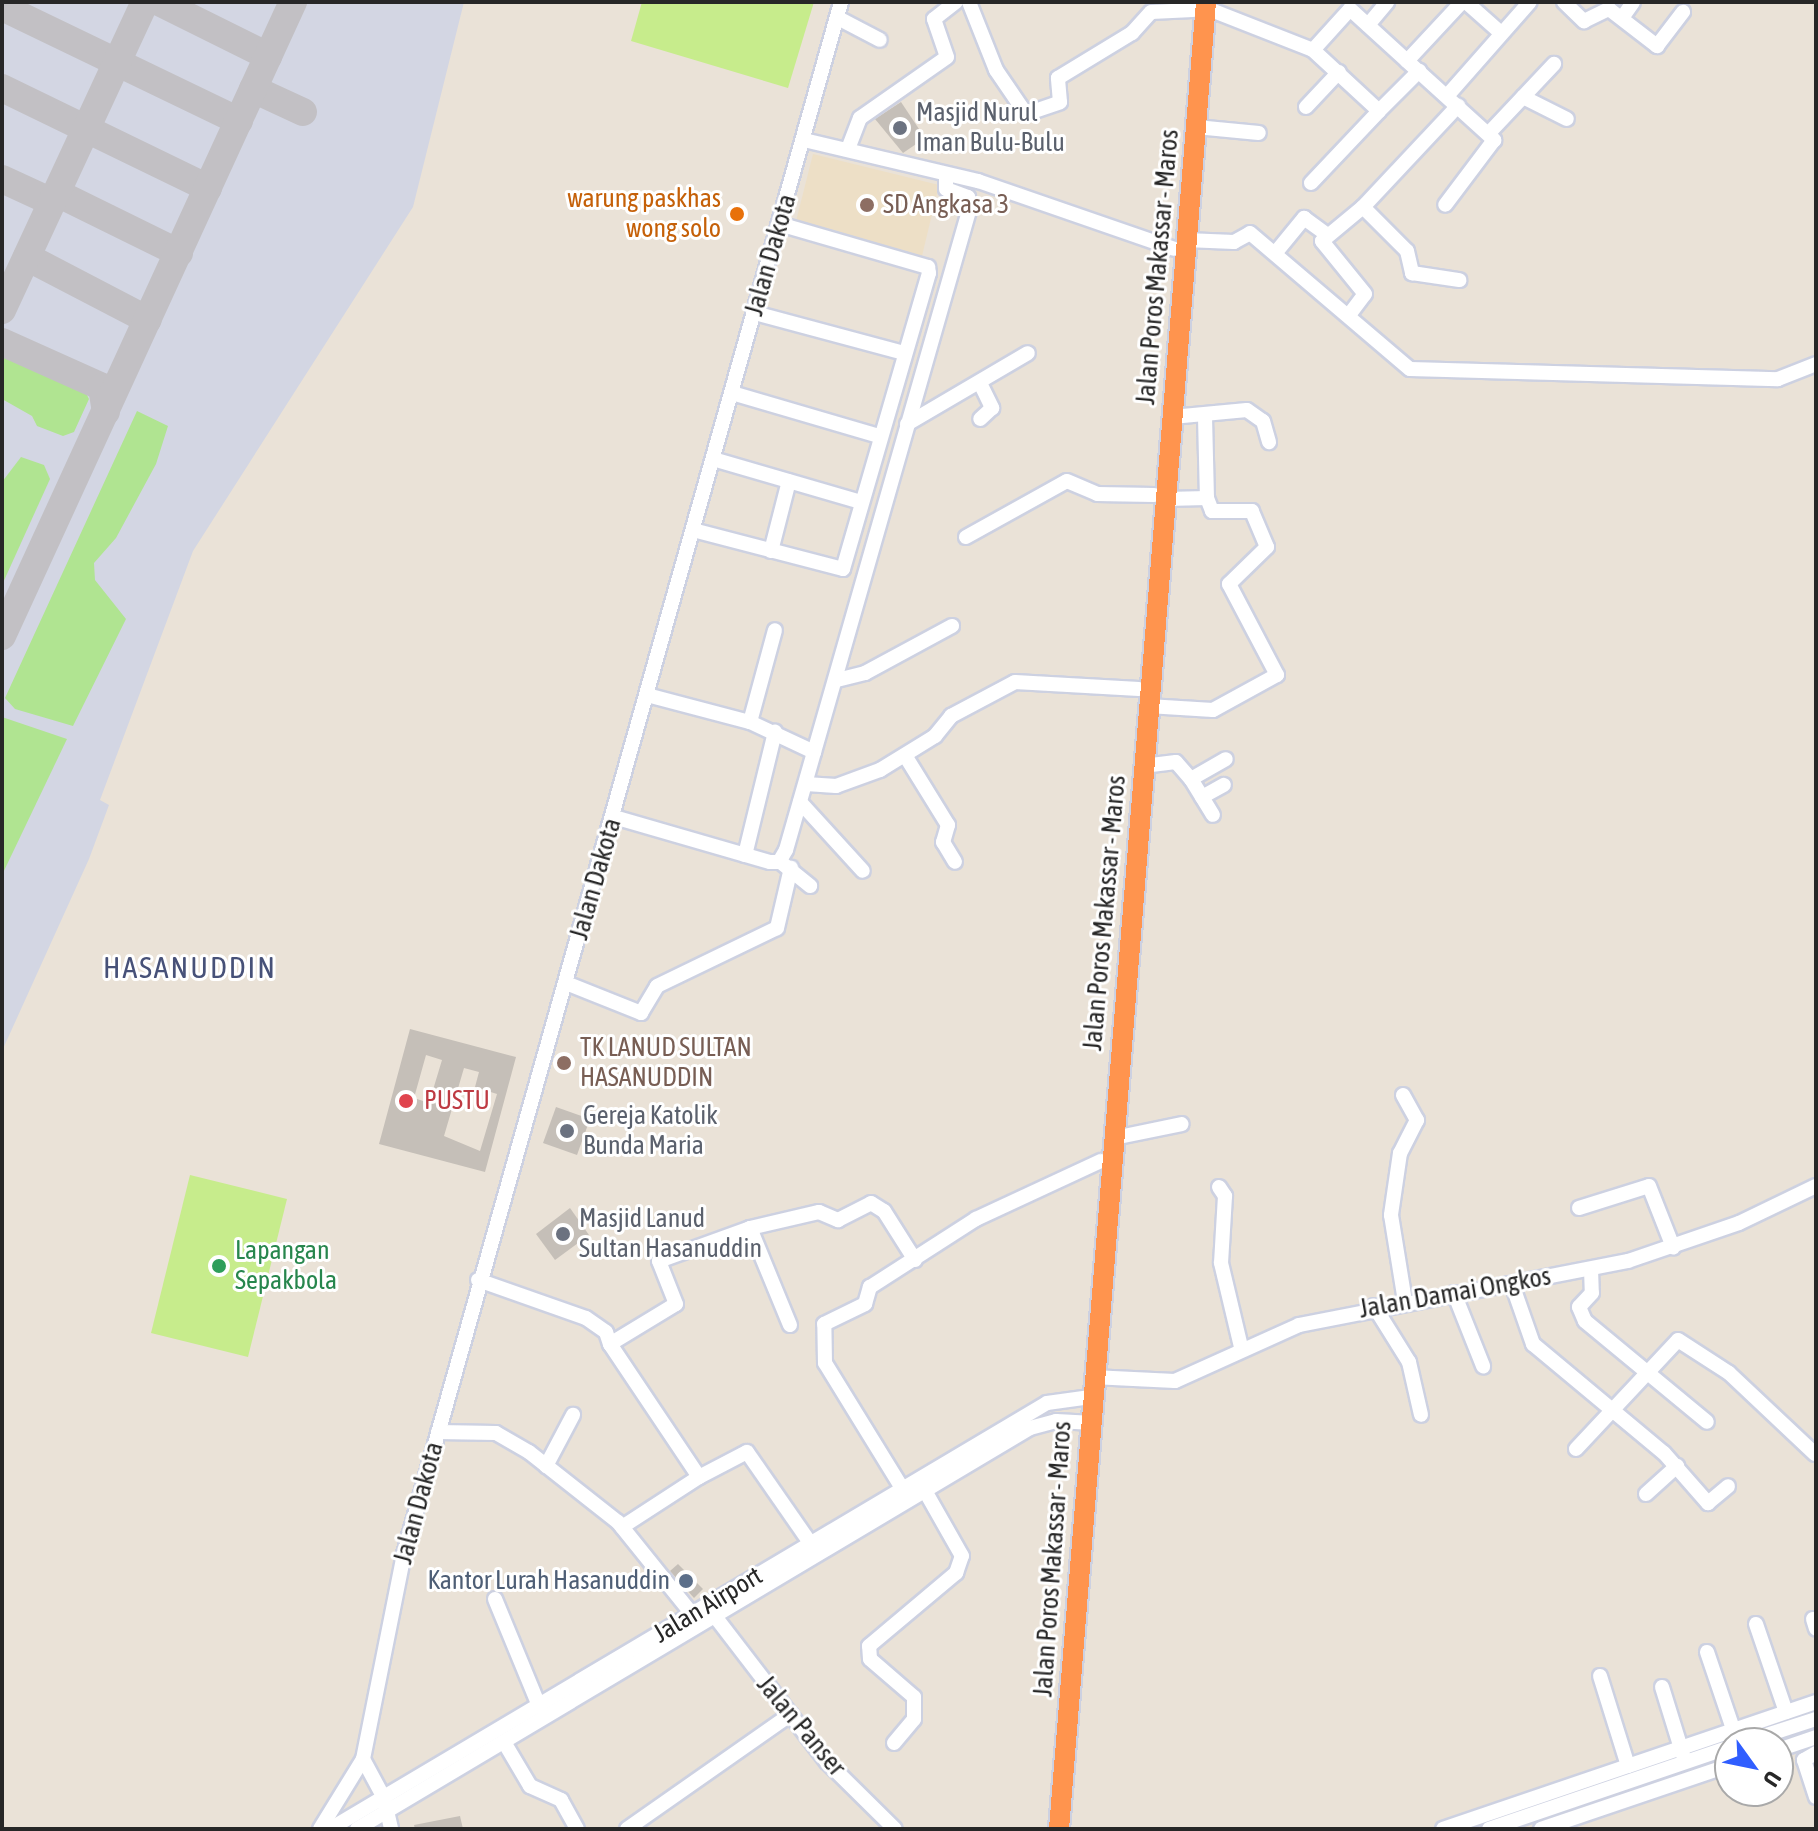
<!DOCTYPE html>
<style>
body{margin:0}
#map{position:relative;width:1818px;height:1831px;overflow:hidden;background:#eae2d7;font-family:"Asap Condensed",sans-serif}
div>[style]{position:absolute}
[style*='--x']{left:calc(var(--x)*1px);top:calc(var(--y)*1px);width:calc(var(--w)*1px);rotate:calc(var(--a)*1deg)}
.education>*{inset:0;background:#eddfc6}
.airport>*{inset:0;background:#d3d6e3}
.green>*{inset:0;background:#b0e491}
.pitch>*{inset:0;background:#c7ec8c}
.taxiway>*{height:28px;margin:-14px;padding:0 14px;transform-origin:14px;border-radius:14px;background:#c2c0c4}
.building>*{inset:0;background:#c5bfb8}
.roads{filter:drop-shadow(2px 0 #cdd1e1) drop-shadow(-2px 0 #cdd1e1) drop-shadow(0 2px #cdd1e1) drop-shadow(0 -2px #cdd1e1)}
.minor>*{height:14px;margin:-7px;padding:0 7px;transform-origin:7px;border-radius:7px;background:#fff}
.highway>*{height:20px;margin:-10px;padding:0 10px;transform-origin:10px;border-radius:10px;background:#ff944e}
.dots>*{width:22px;height:22px;translate:-50% -50%;box-sizing:border-box;border:4px solid #fff;border-radius:50%}
span{translate:-50% -50%;white-space:nowrap;text-align:center;line-height:1.15;-webkit-text-stroke:6px #fff;paint-order:stroke}
.worship-label{font-size:26px;color:#5b616d}
.left{translate:0 -50%;text-align:left}
.food-label{font-size:26px;color:#c56008}
.right{translate:-100% -50%;text-align:right}
.education-label{font-size:26px;color:#785e54}
.street-label{font-size:26px;color:#272727}
.health-label{font-size:26px;color:#be3a42}
.leisure-label{font-size:26px;color:#27864d}
.service-label{font-size:26px;color:#4e5e75}
.quarter-label{font-size:30px;color:#475178;letter-spacing:2px}
.frame{position:absolute;inset:0;border:4px solid #272727;pointer-events:none}
.north{position:absolute;left:1714px;top:1727px;width:80px;height:80px;box-sizing:border-box;background:#fff;border:2px solid #a9a9a9;border-radius:50%;rotate:123deg;font-size:22px;font-weight:700;line-height:32px;text-align:center;color:#272727}
.north::after{content:'';display:block;margin:auto;width:28px;height:36px;background:#305eff;clip-path:polygon(50% 0,100% 100%,50% 72%,0 100%)}
</style>
<div id="map">
<div class="education">
<i style="clip-path:polygon(813px 154px,939px 185px,922px 256px,795px 225px)"></i>
</div>
<div class="airport">
<i style="clip-path:polygon(2px 2px,464px 2px,413px 207px,193px 551px,100px 800px,109px 805px,89px 859px,2px 1051px)"></i>
</div>
<div class="green">
<i style="clip-path:polygon(2px 352px,83px 387px,89px 399px,74px 432px,63px 436px,37px 426px,32px 416px,2px 399px)"></i>
<i style="clip-path:polygon(137px 411px,168px 426px,156px 464px,116px 538px,94px 563px,95px 580px,126px 619px,73px 726px,15px 709px,5px 698px)"></i>
<i style="clip-path:polygon(21px 457px,44px 465px,50px 479px,2px 585px,2px 482px)"></i>
<i style="clip-path:polygon(2px 717px,67px 739px,2px 875px)"></i>
</div>
<div class="pitch">
<i style="clip-path:polygon(642px 2px,814px 2px,788px 88px,631px 41px)"></i>
<i style="clip-path:polygon(190px 1175px,287px 1199px,248px 1357px,151px 1333px)"></i>
</div>
<div class="taxiway">
<i style="--x:159;--y:2;--w:122;--a:26.4"></i>
<i style="--x:2;--y:7;--w:263;--a:25.7"></i>
<i style="--x:2;--y:88;--w:229;--a:25.9"></i>
<i style="--x:253;--y:89;--w:55;--a:24.7"></i>
<i style="--x:2;--y:179;--w:55;--a:24.7"></i>
<i style="--x:57;--y:193;--w:136;--a:26.2"></i>
<i style="--x:27;--y:257;--w:136;--a:27.5"></i>
<i style="--x:2;--y:310;--w:340;--a:-65.1"></i>
<i style="--x:2;--y:342;--w:110;--a:24.2"></i>
<i style="--x:102;--y:387;--w:25;--a:81"></i>
<i style="--x:2;--y:636;--w:698;--a:-65.35"></i>
</div>
<div class="building">
<i style="clip-path:polygon(901px 102px,925px 138px,903px 153px,875px 119px)"></i>
<i style="clip-path:polygon(evenodd,410px 1029px,516px 1057px,485px 1172px,379px 1144px,410px 1029px,426px 1055px,442px 1060px,429px 1103px,414px 1098px,426px 1055px,410px 1029px,464px 1068px,479px 1072px,475px 1087px,497px 1094px,480px 1151px,444px 1136px,464px 1068px)"></i>
<i style="clip-path:polygon(556px 1107px,590px 1119px,577px 1155px,543px 1143px)"></i>
<i style="clip-path:polygon(570px 1208px,589px 1235px,555px 1260px,536px 1234px)"></i>
<i style="clip-path:polygon(678px 1564px,703px 1589px,694px 1598px,670px 1571px)"></i>
<i style="clip-path:polygon(460px 1816px,463px 1829px,415px 1829px,414px 1825px)"></i>
</div>
<div class="roads">
<div class="minor">
<i style="--x:969;--y:2;--w:73;--a:68.3"></i>
<i style="--x:996;--y:70;--w:53;--a:55.7"></i>
<i style="--x:1026;--y:114;--w:36;--a:-19"></i>
<i style="--x:1060;--y:102;--w:24;--a:-95"></i>
<i style="--x:1058;--y:78;--w:87;--a:-31.3"></i>
<i style="--x:1132;--y:33;--w:28;--a:-48"></i>
<i style="--x:1151;--y:12;--w:42;--a:-2.7"></i>
<i style="--x:1466;--y:2;--w:47;--a:41.5"></i>
<i style="--x:1564;--y:2;--w:28;--a:44"></i>
<i style="--x:1584;--y:21;--w:28;--a:-26"></i>
<i style="--x:1609;--y:9;--w:61;--a:37.6"></i>
<i style="--x:1657;--y:46;--w:43;--a:-52.6"></i>
<i style="--x:1206;--y:8;--w:115;--a:21.4"></i>
<i style="--x:1313;--y:50;--w:55;--a:-47.9"></i>
<i style="--x:1350;--y:9;--w:77;--a:42.4"></i>
<i style="--x:1407;--y:61;--w:81;--a:-47"></i>
<i style="--x:838;--y:18;--w:47;--a:27.6"></i>
<i style="--x:1622;--y:18;--w:19;--a:-55"></i>
<i style="--x:1368;--y:25;--w:30;--a:-50"></i>
<i style="--x:1313;--y:50;--w:90;--a:42.7"></i>
<i style="--x:1379;--y:111;--w:57;--a:-45"></i>
<i style="--x:1407;--y:61;--w:118;--a:42.2"></i>
<i style="--x:1494;--y:140;--w:81;--a:127"></i>
<i style="--x:1447;--y:96;--w:125;--a:-48.6"></i>
<i style="--x:1523;--y:97;--w:49;--a:26.6"></i>
<i style="--x:1306;--y:107;--w:48;--a:-46.7"></i>
<i style="--x:1196;--y:127;--w:63;--a:5.4"></i>
<i style="--x:1489;--y:133;--w:95;--a:-46.7"></i>
<i style="--x:804;--y:140;--w:179;--a:13.3"></i>
<i style="--x:978;--y:181;--w:207;--a:19.1"></i>
<i style="--x:848;--y:149;--w:33;--a:-69"></i>
<i style="--x:860;--y:118;--w:106;--a:-35"></i>
<i style="--x:947;--y:57;--w:40;--a:-108.9"></i>
<i style="--x:934;--y:19;--w:28;--a:-38"></i>
<i style="--x:1311;--y:183;--w:99;--a:-46.6"></i>
<i style="--x:1363;--y:207;--w:62;--a:45"></i>
<i style="--x:1407;--y:251;--w:23;--a:77"></i>
<i style="--x:1412;--y:273;--w:48;--a:8.5"></i>
<i style="--x:1186;--y:240;--w:48;--a:2.4"></i>
<i style="--x:1234;--y:242;--w:18;--a:-29"></i>
<i style="--x:1250;--y:233;--w:210;--a:40.4"></i>
<i style="--x:1410;--y:369;--w:368;--a:1.6"></i>
<i style="--x:1778;--y:379;--w:41;--a:-21.5"></i>
<i style="--x:1277;--y:251;--w:43;--a:-50.7"></i>
<i style="--x:1304;--y:218;--w:27;--a:36"></i>
<i style="--x:755;--y:313;--w:154;--a:15"></i>
<i style="--x:1349;--y:315;--w:26;--a:-53"></i>
<i style="--x:1365;--y:294;--w:68;--a:-129.1"></i>
<i style="--x:1322;--y:241;--w:53;--a:-39.7"></i>
<i style="--x:1363;--y:207;--w:139;--a:-46.8"></i>
<i style="--x:980;--y:383;--w:28;--a:64"></i>
<i style="--x:992;--y:408;--w:16;--a:137"></i>
<i style="--x:732;--y:393;--w:153;--a:16.3"></i>
<i style="--x:1172;--y:417;--w:75;--a:-5.3"></i>
<i style="--x:1247;--y:410;--w:19;--a:35"></i>
<i style="--x:1263;--y:421;--w:22;--a:74"></i>
<i style="--x:1205;--y:417;--w:81;--a:88.6"></i>
<i style="--x:907;--y:424;--w:140;--a:-30.4"></i>
<i style="--x:713;--y:459;--w:154;--a:16.2"></i>
<i style="--x:693;--y:530;--w:155;--a:14.6"></i>
<i style="--x:843;--y:569;--w:308;--a:-73.8"></i>
<i style="--x:929;--y:273;--w:6;--a:-99"></i>
<i style="--x:928;--y:267;--w:155;--a:-163.9"></i>
<i style="--x:966;--y:537;--w:115;--a:-29"></i>
<i style="--x:1067;--y:481;--w:33;--a:23"></i>
<i style="--x:1097;--y:494;--w:57;--a:1"></i>
<i style="--x:771;--y:551;--w:72;--a:-75.6"></i>
<i style="--x:837;--y:680;--w:29;--a:-14"></i>
<i style="--x:865;--y:673;--w:99;--a:-28.4"></i>
<i style="--x:647;--y:695;--w:106;--a:14.7"></i>
<i style="--x:750;--y:722;--w:71;--a:25.1"></i>
<i style="--x:1148;--y:706;--w:65;--a:3.5"></i>
<i style="--x:1213;--y:710;--w:73;--a:-28.7"></i>
<i style="--x:1277;--y:675;--w:103;--a:-117.8"></i>
<i style="--x:1229;--y:584;--w:53;--a:-44.2"></i>
<i style="--x:1267;--y:547;--w:39;--a:-113"></i>
<i style="--x:1252;--y:511;--w:40;--a:180"></i>
<i style="--x:1212;--y:511;--w:14;--a:-111"></i>
<i style="--x:1207;--y:498;--w:41;--a:178.6"></i>
<i style="--x:750;--y:722;--w:95;--a:-74.8"></i>
<i style="--x:906;--y:757;--w:80;--a:58.3"></i>
<i style="--x:948;--y:825;--w:18;--a:106"></i>
<i style="--x:943;--y:842;--w:23;--a:59"></i>
<i style="--x:1143;--y:766;--w:33;--a:-7"></i>
<i style="--x:1176;--y:762;--w:23;--a:49"></i>
<i style="--x:1191;--y:779;--w:40;--a:-29.7"></i>
<i style="--x:1191;--y:779;--w:42;--a:58.6"></i>
<i style="--x:806;--y:784;--w:30;--a:4"></i>
<i style="--x:836;--y:786;--w:47;--a:-20"></i>
<i style="--x:880;--y:770;--w:65;--a:-31.7"></i>
<i style="--x:935;--y:736;--w:26;--a:-51"></i>
<i style="--x:951;--y:716;--w:72;--a:-28"></i>
<i style="--x:1015;--y:682;--w:124;--a:3.2"></i>
<i style="--x:1202;--y:797;--w:25;--a:-29"></i>
<i style="--x:800;--y:802;--w:93;--a:47.6"></i>
<i style="--x:614;--y:817;--w:162;--a:16.1"></i>
<i style="--x:770;--y:862;--w:9;--a:0"></i>
<i style="--x:779;--y:862;--w:14;--a:-60"></i>
<i style="--x:786;--y:850;--w:665;--a:-74.02"></i>
<i style="--x:969;--y:211;--w:14;--a:-94"></i>
<i style="--x:968;--y:197;--w:23;--a:-160"></i>
<i style="--x:946;--y:189;--w:14;--a:-90"></i>
<i style="--x:745;--y:855;--w:127;--a:-76.3"></i>
<i style="--x:783;--y:864;--w:35;--a:39"></i>
<i style="--x:566;--y:983;--w:81;--a:21.8"></i>
<i style="--x:641;--y:1013;--w:31;--a:-59"></i>
<i style="--x:657;--y:986;--w:133;--a:-25.8"></i>
<i style="--x:777;--y:928;--w:62;--a:-76.9"></i>
<i style="--x:1403;--y:1095;--w:29;--a:61"></i>
<i style="--x:1417;--y:1120;--w:37;--a:117"></i>
<i style="--x:1400;--y:1153;--w:63;--a:98.3"></i>
<i style="--x:1391;--y:1215;--w:87;--a:80.8"></i>
<i style="--x:1114;--y:1138;--w:69;--a:-11.6"></i>
<i style="--x:1219;--y:1187;--w:11;--a:56"></i>
<i style="--x:1225;--y:1196;--w:67;--a:93.4"></i>
<i style="--x:1221;--y:1263;--w:86;--a:76.6"></i>
<i style="--x:1579;--y:1208;--w:73;--a:-17.4"></i>
<i style="--x:1649;--y:1186;--w:66;--a:68.5"></i>
<i style="--x:750;--y:1228;--w:71;--a:-13.1"></i>
<i style="--x:819;--y:1212;--w:21;--a:23"></i>
<i style="--x:838;--y:1220;--w:37;--a:-27"></i>
<i style="--x:871;--y:1203;--w:15;--a:32"></i>
<i style="--x:884;--y:1211;--w:58;--a:57.7"></i>
<i style="--x:1591;--y:1269;--w:24;--a:88"></i>
<i style="--x:1592;--y:1293;--w:19;--a:133"></i>
<i style="--x:1579;--y:1307;--w:15;--a:67"></i>
<i style="--x:1585;--y:1321;--w:158;--a:39.6"></i>
<i style="--x:478;--y:1280;--w:114;--a:19.4"></i>
<i style="--x:586;--y:1318;--w:24;--a:35"></i>
<i style="--x:606;--y:1332;--w:13;--a:72"></i>
<i style="--x:610;--y:1344;--w:77;--a:-31.2"></i>
<i style="--x:676;--y:1304;--w:46;--a:-111.6"></i>
<i style="--x:659;--y:1261;--w:97;--a:-19.9"></i>
<i style="--x:750;--y:1228;--w:105;--a:67.6"></i>
<i style="--x:1512;--y:1284;--w:64;--a:70.7"></i>
<i style="--x:1533;--y:1344;--w:170;--a:39.8"></i>
<i style="--x:1664;--y:1453;--w:67;--a:48.7"></i>
<i style="--x:1708;--y:1503;--w:26;--a:-40"></i>
<i style="--x:1454;--y:1293;--w:79;--a:68.3"></i>
<i style="--x:1374;--y:1306;--w:66;--a:58"></i>
<i style="--x:1409;--y:1362;--w:54;--a:77.2"></i>
<i style="--x:610;--y:1344;--w:160;--a:56.2"></i>
<i style="--x:699;--y:1477;--w:54;--a:-27.5"></i>
<i style="--x:747;--y:1452;--w:112;--a:55.2"></i>
<i style="--x:1092;--y:1377;--w:83;--a:2.8"></i>
<i style="--x:1175;--y:1381;--w:136;--a:-24.3"></i>
<i style="--x:1299;--y:1325;--w:335;--a:-11"></i>
<i style="--x:1628;--y:1261;--w:117;--a:-18.9"></i>
<i style="--x:1739;--y:1223;--w:85;--a:-25.7"></i>
<i style="--x:438;--y:1432;--w:58;--a:1"></i>
<i style="--x:496;--y:1433;--w:38;--a:30"></i>
<i style="--x:529;--y:1452;--w:113;--a:38.2"></i>
<i style="--x:618;--y:1522;--w:118;--a:51.2"></i>
<i style="--x:1576;--y:1449;--w:149;--a:-46.9"></i>
<i style="--x:1678;--y:1340;--w:61;--a:32.9"></i>
<i style="--x:1729;--y:1373;--w:118;--a:43.3"></i>
<i style="--x:546;--y:1466;--w:58;--a:-62.1"></i>
<i style="--x:902;--y:1488;--w:147;--a:-121.6"></i>
<i style="--x:825;--y:1363;--w:39;--a:-91"></i>
<i style="--x:824;--y:1324;--w:46;--a:-26"></i>
<i style="--x:865;--y:1304;--w:18;--a:-74"></i>
<i style="--x:870;--y:1287;--w:126;--a:-32.7"></i>
<i style="--x:976;--y:1219;--w:138;--a:-24.9"></i>
<i style="--x:1646;--y:1494;--w:42;--a:-42.1"></i>
<i style="--x:622;--y:1527;--w:92;--a:-33"></i>
<i style="--x:495;--y:1599;--w:116;--a:67.6"></i>
<i style="--x:714;--y:1615;--w:185;--a:52.5"></i>
<i style="--x:827;--y:1762;--w:95;--a:44.6"></i>
<i style="--x:1813;--y:1619;--w:10;--a:73"></i>
<i style="--x:1756;--y:1624;--w:93;--a:71.2"></i>
<i style="--x:1707;--y:1652;--w:81;--a:71.3"></i>
<i style="--x:1600;--y:1676;--w:94;--a:72.7"></i>
<i style="--x:1628;--y:1766;--w:199;--a:-18.8"></i>
<i style="--x:1662;--y:1687;--w:71;--a:72.8"></i>
<i style="--x:504;--y:1742;--w:51;--a:59.4"></i>
<i style="--x:530;--y:1786;--w:34;--a:24"></i>
<i style="--x:561;--y:1800;--w:33;--a:61"></i>
<i style="--x:894;--y:1743;--w:31;--a:-50"></i>
<i style="--x:914;--y:1719;--w:22;--a:-90"></i>
<i style="--x:914;--y:1697;--w:58;--a:-139.2"></i>
<i style="--x:870;--y:1659;--w:13;--a:-94"></i>
<i style="--x:869;--y:1646;--w:114;--a:-40"></i>
<i style="--x:956;--y:1573;--w:18;--a:-71"></i>
<i style="--x:962;--y:1556;--w:75;--a:-119.6"></i>
<i style="--x:1742;--y:1743;--w:78;--a:-18"></i>
<i style="--x:1778;--y:1750;--w:40;--a:-18.9"></i>
<i style="--x:1816;--y:1753;--w:14;--a:150"></i>
<i style="--x:1804;--y:1760;--w:39;--a:72"></i>
<i style="--x:363;--y:1759;--w:44;--a:61.7"></i>
<i style="--x:384;--y:1798;--w:32;--a:77"></i>
<i style="--x:320;--y:1829;--w:82;--a:-58.4"></i>
<i style="--x:363;--y:1759;--w:209;--a:-78.7"></i>
<i style="--x:404;--y:1554;--w:1612;--a:-74.27"></i>
<i style="--x:330;--y:1829;--w:834;--a:-30.72"></i>
<i style="--x:1047;--y:1403;--w:44;--a:-7.8"></i>
<i style="--x:357;--y:1829;--w:783;--a:-30.79"></i>
<i style="--x:1030;--y:1428;--w:27;--a:-15"></i>
<i style="--x:1056;--y:1421;--w:33;--a:3"></i>
<i style="--x:627;--y:1829;--w:200;--a:-35"></i>
<i style="--x:1443;--y:1829;--w:195;--a:-18.8"></i>
<i style="--x:1489;--y:1829;--w:255;--a:-18.8"></i>
<i style="--x:1541;--y:1829;--w:200;--a:-18.7"></i>
</div>
<div class="highway">
<i style="--x:1059;--y:1829;--w:1833;--a:-85.4"></i>
</div>
</div>
<div class="dots">
<i style="left:900px;top:128px;background:#6b7280"></i>
<i style="left:867px;top:205px;background:#8d6e63"></i>
<i style="left:737px;top:214px;background:#e8710a"></i>
<i style="left:564px;top:1063px;background:#8d6e63"></i>
<i style="left:406px;top:1101px;background:#e0444e"></i>
<i style="left:567px;top:1131px;background:#6b7280"></i>
<i style="left:563px;top:1234px;background:#6b7280"></i>
<i style="left:219px;top:1266px;background:#2e9e5b"></i>
<i style="left:686px;top:1581px;background:#5c6f8a"></i>
</div>
<div class="worship-label">
<span class="left" style="left:916px;top:128px">Masjid Nurul<br>Iman Bulu-Bulu</span>
<span class="left" style="left:583px;top:1131px">Gereja Katolik<br>Bunda Maria</span>
<span class="left" style="left:579px;top:1234px">Masjid Lanud<br>Sultan Hasanuddin</span>
</div>
<div class="food-label">
<span class="right" style="left:721px;top:214px">warung paskhas<br>wong solo</span>
</div>
<div class="education-label">
<span class="left" style="left:883px;top:205px">SD Angkasa 3</span>
<span class="left" style="left:580px;top:1063px">TK LANUD SULTAN<br>HASANUDDIN</span>
</div>
<div class="street-label">
<span style="left:771px;top:255px;rotate:-74deg">Jalan Dakota</span>
<span style="left:1158px;top:267px;rotate:-85deg">Jalan Poros Makassar - Maros</span>
<span style="left:596px;top:879px;rotate:-74deg">Jalan Dakota</span>
<span style="left:1105px;top:913px;rotate:-85deg">Jalan Poros Makassar - Maros</span>
<span style="left:1455px;top:1293px;rotate:-10deg">Jalan Damai Ongkos</span>
<span style="left:419px;top:1503px;rotate:-75deg">Jalan Dakota</span>
<span style="left:1053px;top:1559px;rotate:-86deg">Jalan Poros Makassar - Maros</span>
<span style="left:708px;top:1605px;rotate:-31deg">Jalan Airport</span>
<span style="left:801px;top:1726px;rotate:50deg">Jalan Panser</span>
</div>
<div class="health-label">
<span class="left" style="left:424px;top:1101px">PUSTU</span>
</div>
<div class="leisure-label">
<span class="left" style="left:235px;top:1266px">Lapangan<br>Sepakbola</span>
</div>
<div class="service-label">
<span class="right" style="left:670px;top:1581px">Kantor Lurah Hasanuddin</span>
</div>
<div class="quarter-label">
<span style="left:190px;top:967px">HASANUDDIN</span>
</div>
<div class="frame"></div>
<div class="north">U</div>
</div>
